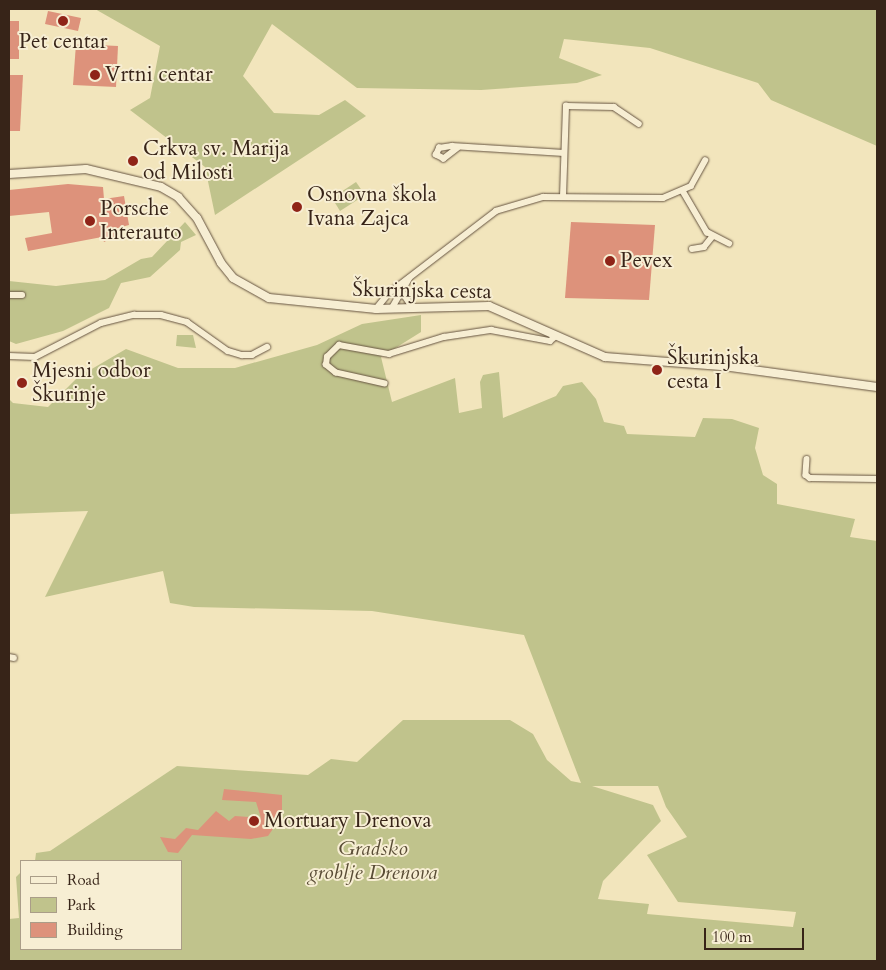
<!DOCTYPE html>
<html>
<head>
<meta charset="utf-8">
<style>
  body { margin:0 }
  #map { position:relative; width:886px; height:970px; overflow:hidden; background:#f2e5bc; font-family:Cardo,serif }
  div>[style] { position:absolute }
  .green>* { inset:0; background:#c0c38c }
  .building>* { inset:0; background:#dd927b }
  .roads { filter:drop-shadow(0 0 1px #665441) drop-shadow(0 0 1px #665441) }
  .street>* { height:5.5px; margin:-2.75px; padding:0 2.75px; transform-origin:2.75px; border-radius:2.75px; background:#f7eed3 }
  .secondary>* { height:8px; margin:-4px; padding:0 4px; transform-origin:4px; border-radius:4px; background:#f7eed3 }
  .dots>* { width:14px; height:14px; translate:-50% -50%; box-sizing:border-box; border:2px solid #f7eed3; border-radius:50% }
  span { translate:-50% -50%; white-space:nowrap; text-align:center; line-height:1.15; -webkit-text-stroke:4px #f7eed3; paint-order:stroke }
  .poi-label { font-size:21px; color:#372418 }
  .left { translate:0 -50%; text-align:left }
  .street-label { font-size:21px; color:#372418 }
  .park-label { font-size:21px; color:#594c35; font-style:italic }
  .frame { position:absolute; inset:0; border:10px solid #372418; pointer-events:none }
  .legend { position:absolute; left:20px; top:860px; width:162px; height:90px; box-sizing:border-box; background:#f7eed3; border:1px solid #aa9d88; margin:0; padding:6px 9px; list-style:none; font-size:15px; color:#372418 }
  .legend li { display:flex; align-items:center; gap:10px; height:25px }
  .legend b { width:25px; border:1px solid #aa9d88 }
  .scale { position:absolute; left:704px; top:928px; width:100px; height:22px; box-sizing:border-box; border:2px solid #372418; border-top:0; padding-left:6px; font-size:15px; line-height:18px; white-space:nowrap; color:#372418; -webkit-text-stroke:4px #f7eed3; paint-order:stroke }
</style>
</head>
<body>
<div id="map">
  <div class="green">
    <div style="clip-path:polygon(95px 9px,877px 9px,877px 146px,771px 100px,758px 83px,650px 48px,564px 39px,559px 58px,602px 75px,577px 83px,481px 90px,357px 88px,272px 24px,243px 76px,274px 113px,319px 115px,345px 100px,366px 116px,215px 215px,205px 167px,130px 110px,150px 98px,160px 46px)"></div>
    <div style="clip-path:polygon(356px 182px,365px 195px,340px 211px,332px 198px)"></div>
    <div style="clip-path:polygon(185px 222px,196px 235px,181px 242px,180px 250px,150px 277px,121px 283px,109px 308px,63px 331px,16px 344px,9px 341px,9px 281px,56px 286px,105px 280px,141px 259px,152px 257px)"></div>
    <div style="clip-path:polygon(evenodd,421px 315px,421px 332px,381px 357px,392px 402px,455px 378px,459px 413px,482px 408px,480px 382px,483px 375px,499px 372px,503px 418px,556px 396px,563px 386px,582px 382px,596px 399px,604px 422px,624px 426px,627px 434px,695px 437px,703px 418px,732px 419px,759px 428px,755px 448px,763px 475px,777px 484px,777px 504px,855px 519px,850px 537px,877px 541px,877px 961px,9px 961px,9px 919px,19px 918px,16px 877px,21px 872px,21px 949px,181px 949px,181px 861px,35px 861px,36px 853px,50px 851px,177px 766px,308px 775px,331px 759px,357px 762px,403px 720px,510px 720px,533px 734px,547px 760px,571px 781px,581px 783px,524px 635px,372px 611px,194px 607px,170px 603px,163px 571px,45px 597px,88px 511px,9px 514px,9px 399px,13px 403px,48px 407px,78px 377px,126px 349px,178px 368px,235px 368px,317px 345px,362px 324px,421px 315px,592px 786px,658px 786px,666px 807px,687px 837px,647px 855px,678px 902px,796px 912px,793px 927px,647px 914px,649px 904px,598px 899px,603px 881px,661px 821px,653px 805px,592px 786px)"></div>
    <div style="clip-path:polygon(177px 335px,193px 335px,196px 348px,176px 346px)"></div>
  </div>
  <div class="building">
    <div style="clip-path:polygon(48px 11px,81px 18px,78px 31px,45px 24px)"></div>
    <div style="clip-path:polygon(9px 21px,19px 21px,19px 59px,9px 59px)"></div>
    <div style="clip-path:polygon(76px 44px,118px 46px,116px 87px,73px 85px)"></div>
    <div style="clip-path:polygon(9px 75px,23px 75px,20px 131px,9px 131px)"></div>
    <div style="clip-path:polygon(68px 184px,103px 187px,104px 199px,124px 196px,129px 225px,114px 229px,116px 236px,104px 242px,102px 237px,28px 251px,25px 238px,52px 233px,49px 212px,9px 216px,9px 190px)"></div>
    <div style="clip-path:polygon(571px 222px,655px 225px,649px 300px,565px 298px)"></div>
    <div style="clip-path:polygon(224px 789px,282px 795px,282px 816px,268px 836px,251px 839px,192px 835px,178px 853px,168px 852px,160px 837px,175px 839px,186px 828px,198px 830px,216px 811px,229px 821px,235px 816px,261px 818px,256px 802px,222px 800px)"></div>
  </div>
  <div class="roads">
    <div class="street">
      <div style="left:458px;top:148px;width:18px;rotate:142deg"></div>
      <div style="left:444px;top:159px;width:9px;rotate:-153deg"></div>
      <div style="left:436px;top:155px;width:8px;rotate:-67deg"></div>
      <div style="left:439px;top:148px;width:13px;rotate:-9deg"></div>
      <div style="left:452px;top:146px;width:112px;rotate:3.6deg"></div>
      <div style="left:683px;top:191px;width:48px;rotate:59.7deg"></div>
      <div style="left:707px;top:232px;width:25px;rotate:27deg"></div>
      <div style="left:563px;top:197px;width:91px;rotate:-88.1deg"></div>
      <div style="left:566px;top:106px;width:48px;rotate:1.2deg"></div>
      <div style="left:614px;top:107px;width:30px;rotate:34deg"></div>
      <div style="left:692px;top:249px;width:12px;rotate:-9deg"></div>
      <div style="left:704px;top:247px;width:13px;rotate:-51deg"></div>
      <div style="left:403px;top:293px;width:18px;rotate:56deg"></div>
      <div style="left:9px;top:295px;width:13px"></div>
      <div style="left:392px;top:308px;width:34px;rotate:-60deg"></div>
      <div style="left:376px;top:309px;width:19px;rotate:-51deg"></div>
      <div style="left:388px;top:294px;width:136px;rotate:-37.5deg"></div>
      <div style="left:496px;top:211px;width:49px;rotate:-16.6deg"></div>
      <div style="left:543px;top:197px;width:120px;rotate:0.5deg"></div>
      <div style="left:663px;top:198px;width:30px;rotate:-23deg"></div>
      <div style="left:691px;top:186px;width:29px;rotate:-61deg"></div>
      <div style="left:9px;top:356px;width:26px;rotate:2deg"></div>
      <div style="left:35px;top:357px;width:74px;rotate:-27.3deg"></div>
      <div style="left:101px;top:323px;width:34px;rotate:-14deg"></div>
      <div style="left:134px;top:315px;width:27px"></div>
      <div style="left:161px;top:315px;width:27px;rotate:15deg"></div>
      <div style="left:187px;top:322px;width:50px;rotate:35.3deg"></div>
      <div style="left:228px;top:351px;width:15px;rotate:16deg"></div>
      <div style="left:242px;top:355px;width:10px"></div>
      <div style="left:252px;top:355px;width:17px;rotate:-28deg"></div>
      <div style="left:385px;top:384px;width:50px;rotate:-167.3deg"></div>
      <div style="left:336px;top:373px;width:13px;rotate:-141deg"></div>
      <div style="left:326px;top:365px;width:8px;rotate:-83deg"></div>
      <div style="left:327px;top:357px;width:17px;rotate:-45deg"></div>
      <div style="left:339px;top:345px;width:51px;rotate:10.2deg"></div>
      <div style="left:389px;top:354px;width:58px;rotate:-17.2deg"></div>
      <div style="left:444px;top:337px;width:48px;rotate:-8.5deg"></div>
      <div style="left:491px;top:330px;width:60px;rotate:10.6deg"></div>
      <div style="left:550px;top:341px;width:8px;rotate:-40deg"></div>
      <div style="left:807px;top:459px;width:16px;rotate:94deg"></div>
      <div style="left:806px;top:475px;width:5px;rotate:37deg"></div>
      <div style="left:810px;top:478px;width:67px;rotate:0.9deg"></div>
      <div style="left:9px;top:657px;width:5px;rotate:11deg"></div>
    </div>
    <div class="secondary">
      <div style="left:9px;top:174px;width:77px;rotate:-3.7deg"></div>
      <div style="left:86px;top:169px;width:77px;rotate:13.5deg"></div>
      <div style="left:161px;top:187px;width:20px;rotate:30deg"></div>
      <div style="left:178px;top:197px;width:28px;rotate:48deg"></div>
      <div style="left:197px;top:218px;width:51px;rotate:61.9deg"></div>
      <div style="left:221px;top:263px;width:19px;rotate:51deg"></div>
      <div style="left:233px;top:278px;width:41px;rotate:29.1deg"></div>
      <div style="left:269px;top:298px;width:108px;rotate:5.9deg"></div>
      <div style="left:376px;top:309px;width:113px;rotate:-1.5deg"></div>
      <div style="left:489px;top:306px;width:127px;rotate:23.7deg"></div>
      <div style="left:605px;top:357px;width:126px;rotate:4.5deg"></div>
      <div style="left:731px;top:367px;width:147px;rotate:7.8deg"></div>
    </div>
  </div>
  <div class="dots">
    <div style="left:63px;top:21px;background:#8f2418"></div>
    <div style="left:95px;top:75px;background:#8f2418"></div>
    <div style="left:133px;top:161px;background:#8f2418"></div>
    <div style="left:297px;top:207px;background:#8f2418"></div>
    <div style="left:90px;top:221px;background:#8f2418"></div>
    <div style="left:610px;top:261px;background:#8f2418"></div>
    <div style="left:657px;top:370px;background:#8f2418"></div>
    <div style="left:22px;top:383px;background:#8f2418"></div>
    <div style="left:254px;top:821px;background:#8f2418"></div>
  </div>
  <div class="poi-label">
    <span style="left:63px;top:42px">Pet centar</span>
    <span class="left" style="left:105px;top:75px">Vrtni centar</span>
    <span class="left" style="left:143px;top:161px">Crkva sv. Marija<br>od Milosti</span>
    <span class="left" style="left:307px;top:207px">Osnovna škola<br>Ivana Zajca</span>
    <span class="left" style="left:100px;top:221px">Porsche<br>Interauto</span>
    <span class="left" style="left:620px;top:261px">Pevex</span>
    <span class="left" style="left:667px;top:370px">Škurinjska<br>cesta I</span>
    <span class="left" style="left:32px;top:383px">Mjesni odbor<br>Škurinje</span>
    <span class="left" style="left:264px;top:821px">Mortuary Drenova</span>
  </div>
  <div class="street-label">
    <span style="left:422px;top:291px;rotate:1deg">Škurinjska cesta</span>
  </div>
  <div class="park-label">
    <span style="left:373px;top:861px">Gradsko<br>groblje Drenova</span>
  </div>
  <div class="frame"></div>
  <ul class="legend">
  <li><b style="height:6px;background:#f7eed3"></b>Road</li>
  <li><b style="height:14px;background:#c0c38c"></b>Park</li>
  <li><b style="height:14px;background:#dd927b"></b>Building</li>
  </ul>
  <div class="scale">100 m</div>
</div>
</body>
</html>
